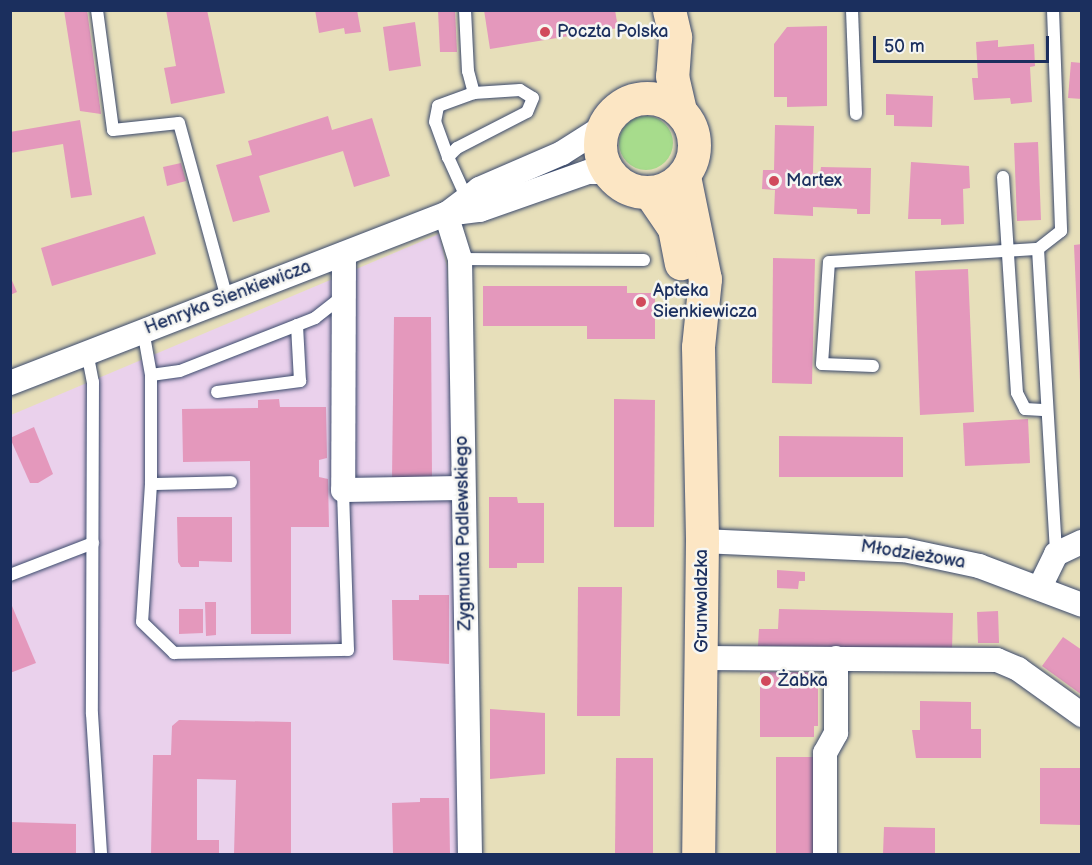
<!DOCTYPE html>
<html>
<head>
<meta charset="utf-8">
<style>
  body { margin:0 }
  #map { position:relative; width:1092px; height:865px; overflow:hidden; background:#e7dfba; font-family:"Balsamiq Sans",sans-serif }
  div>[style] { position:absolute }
  .built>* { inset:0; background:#ead1ec }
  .green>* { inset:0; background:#a7dc8c }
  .round { border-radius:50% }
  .building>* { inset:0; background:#e498bc }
  .roads { filter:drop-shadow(0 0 2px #3a496c) drop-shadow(0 0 2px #3a496c) }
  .lane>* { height:12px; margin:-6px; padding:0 6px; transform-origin:6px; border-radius:6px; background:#fff }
  .street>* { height:24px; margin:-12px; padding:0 12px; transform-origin:12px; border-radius:12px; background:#fff }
  .secondary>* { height:33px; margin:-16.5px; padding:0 16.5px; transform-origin:16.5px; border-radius:16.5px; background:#fce6c4 }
  .secondary>.ring { margin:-16.5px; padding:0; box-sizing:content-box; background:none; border:33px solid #fce6c4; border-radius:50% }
  .dots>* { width:16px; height:16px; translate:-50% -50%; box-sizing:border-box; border:3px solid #f6f6f2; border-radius:50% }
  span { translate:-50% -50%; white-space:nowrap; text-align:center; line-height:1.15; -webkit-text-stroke:5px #f6f6f2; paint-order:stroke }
  .poi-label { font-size:18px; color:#1b2f5e }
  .left { translate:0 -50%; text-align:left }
  .street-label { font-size:18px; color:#1b2f5e }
  .frame { position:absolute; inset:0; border:12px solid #1b2f5e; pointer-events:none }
  .scale { position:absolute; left:873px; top:36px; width:176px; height:27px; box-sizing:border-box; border:3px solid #1b2f5e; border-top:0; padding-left:8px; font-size:18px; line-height:21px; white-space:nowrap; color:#1b2f5e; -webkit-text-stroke:4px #f6f6f2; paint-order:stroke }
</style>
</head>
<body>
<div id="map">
  <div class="built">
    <div style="clip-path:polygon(439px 234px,447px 268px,462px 854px,11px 854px,11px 415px)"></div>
  </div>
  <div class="green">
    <div class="round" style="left:619px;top:116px;width:54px;height:54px"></div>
  </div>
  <div class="building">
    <div style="clip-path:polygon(64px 10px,87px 10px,101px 114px,80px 111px)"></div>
    <div style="clip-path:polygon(166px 10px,207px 10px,225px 93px,171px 104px,164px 68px,176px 66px)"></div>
    <div style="clip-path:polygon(315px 10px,357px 10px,361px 32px,345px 34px,344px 28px,319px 33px)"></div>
    <div style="clip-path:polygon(438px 10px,455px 10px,457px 52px,440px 52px)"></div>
    <div style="clip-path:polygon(484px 10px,615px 10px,618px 28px,490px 49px)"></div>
    <div style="clip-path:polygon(415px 22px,421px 66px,389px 71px,383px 27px)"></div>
    <div style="clip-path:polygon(827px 26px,827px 106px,787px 107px,787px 97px,774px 97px,774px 44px,787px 27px)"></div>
    <div style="clip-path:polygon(998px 40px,998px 47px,1034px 44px,1035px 66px,1030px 67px,1032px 102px,1011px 104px,1010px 98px,974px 100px,972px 78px,978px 78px,976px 42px)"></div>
    <div style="clip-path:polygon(1071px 62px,1082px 63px,1082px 99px,1068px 98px)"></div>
    <div style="clip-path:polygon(886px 94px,933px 96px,932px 127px,894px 126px,894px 115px,886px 115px)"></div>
    <div style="clip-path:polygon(328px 116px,332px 130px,372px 118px,390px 176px,354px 187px,343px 151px,259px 176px,270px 212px,233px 222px,216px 165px,252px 155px,248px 141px)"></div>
    <div style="clip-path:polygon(80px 120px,92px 195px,71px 198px,63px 144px,10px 153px,10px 132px)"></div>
    <div style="clip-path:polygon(775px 125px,814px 126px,813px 173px,820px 174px,821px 167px,871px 168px,870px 214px,857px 214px,857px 209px,813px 207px,813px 216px,774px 214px,775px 190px,762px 189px,763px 170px,774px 170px)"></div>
    <div style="clip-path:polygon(1038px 142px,1041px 220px,1017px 221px,1014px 143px)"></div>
    <div style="clip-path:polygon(911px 162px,969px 166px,970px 188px,963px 189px,964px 224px,941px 225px,941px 219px,908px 219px)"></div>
    <div style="clip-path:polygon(181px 163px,186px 181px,167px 186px,163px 167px)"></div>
    <div style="clip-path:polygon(144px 216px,156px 254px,52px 286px,41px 248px)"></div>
    <div style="clip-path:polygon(1082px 244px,1082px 382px,1080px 382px,1074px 245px)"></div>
    <div style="clip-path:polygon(773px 258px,815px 259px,812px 384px,772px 383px)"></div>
    <div style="clip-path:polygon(968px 269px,974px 412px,920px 415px,915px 271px)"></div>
    <div style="clip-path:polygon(10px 276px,17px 292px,10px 295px)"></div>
    <div style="clip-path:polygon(483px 286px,627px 286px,627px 293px,655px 293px,655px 339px,587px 339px,587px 326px,483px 326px)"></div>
    <div style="clip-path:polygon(394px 317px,431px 317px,432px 477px,392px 478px)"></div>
    <div style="clip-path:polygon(279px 399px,280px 407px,326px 407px,327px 458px,319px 460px,319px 477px,328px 479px,329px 527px,291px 527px,291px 634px,251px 634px,250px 461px,183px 462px,182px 409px,258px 408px,258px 400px)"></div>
    <div style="clip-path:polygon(614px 399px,655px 400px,654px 527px,614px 527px)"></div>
    <div style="clip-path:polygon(1028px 419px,1030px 463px,965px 466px,963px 423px)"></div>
    <div style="clip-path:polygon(34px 427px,53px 474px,38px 483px,30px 483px,10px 438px)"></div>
    <div style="clip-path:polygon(779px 436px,903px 437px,903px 477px,779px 477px)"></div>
    <div style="clip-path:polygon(489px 497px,517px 497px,518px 503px,544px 503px,544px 563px,517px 563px,517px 568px,489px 568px)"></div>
    <div style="clip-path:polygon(177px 517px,232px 517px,232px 562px,199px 561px,199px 567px,181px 567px,178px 562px)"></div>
    <div style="clip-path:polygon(777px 570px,805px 572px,805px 581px,799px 581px,798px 589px,777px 588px)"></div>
    <div style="clip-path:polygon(578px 587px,622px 587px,620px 716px,577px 716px)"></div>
    <div style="clip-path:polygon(419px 595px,449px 595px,449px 664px,393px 660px,392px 600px,419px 600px)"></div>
    <div style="clip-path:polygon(205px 602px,216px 602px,216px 635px,206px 636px)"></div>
    <div style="clip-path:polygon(12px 606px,36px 663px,10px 673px,10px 607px)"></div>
    <div style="clip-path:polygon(179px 609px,203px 609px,203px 633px,179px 634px)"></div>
    <div style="clip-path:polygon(779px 609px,953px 613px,952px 650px,758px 646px,759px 629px,778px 629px)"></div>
    <div style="clip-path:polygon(998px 611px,999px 643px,978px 643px,977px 612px)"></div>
    <div style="clip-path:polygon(1063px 637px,1082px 650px,1082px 695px,1042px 666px)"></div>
    <div style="clip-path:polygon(760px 672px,814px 672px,814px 683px,818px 683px,818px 726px,814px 726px,814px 737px,760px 737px)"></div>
    <div style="clip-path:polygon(920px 701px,971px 702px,971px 729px,981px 729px,981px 758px,916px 758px,912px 730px,920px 730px)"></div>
    <div style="clip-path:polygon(490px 709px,545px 713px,545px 774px,490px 779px)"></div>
    <div style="clip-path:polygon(179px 720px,291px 722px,291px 854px,234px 854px,236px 780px,197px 779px,197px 840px,219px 840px,219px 854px,151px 854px,153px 755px,171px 755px,172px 726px)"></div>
    <div style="clip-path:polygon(776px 757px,814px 757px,814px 854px,776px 854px)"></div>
    <div style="clip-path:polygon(616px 758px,653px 758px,653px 854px,615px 854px)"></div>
    <div style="clip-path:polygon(1040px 768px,1082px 768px,1082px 825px,1040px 824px)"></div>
    <div style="clip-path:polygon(420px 798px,449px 798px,450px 854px,393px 854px,392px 803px,420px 802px)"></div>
    <div style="clip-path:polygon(10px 822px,76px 824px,76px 854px,10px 854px)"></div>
    <div style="clip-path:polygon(884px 827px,935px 828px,935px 854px,883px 854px)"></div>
  </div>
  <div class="roads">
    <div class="lane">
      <div style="left:97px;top:10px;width:121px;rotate:82.4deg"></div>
      <div style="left:113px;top:130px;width:66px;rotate:-6.1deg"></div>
      <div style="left:179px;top:123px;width:182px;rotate:74.7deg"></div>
      <div style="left:465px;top:10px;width:61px;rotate:87.2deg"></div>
      <div style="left:468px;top:71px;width:23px;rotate:75deg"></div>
      <div style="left:852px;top:10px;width:104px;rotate:87.8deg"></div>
      <div style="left:1053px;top:10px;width:221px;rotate:87.9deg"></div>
      <div style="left:1061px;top:231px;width:29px;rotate:142deg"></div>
      <div style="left:1038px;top:249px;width:306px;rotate:86.6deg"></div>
      <div style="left:448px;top:157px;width:37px;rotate:-110deg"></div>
      <div style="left:435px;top:122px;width:16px;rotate:-79deg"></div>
      <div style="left:438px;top:106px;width:38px;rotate:-20deg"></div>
      <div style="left:474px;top:93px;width:46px;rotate:-3.7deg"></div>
      <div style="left:520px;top:90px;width:15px;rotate:32deg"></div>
      <div style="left:533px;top:98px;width:15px;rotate:113deg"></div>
      <div style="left:527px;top:112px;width:79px;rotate:152.8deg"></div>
      <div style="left:457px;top:148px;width:13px;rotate:135deg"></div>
      <div style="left:448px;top:157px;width:48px;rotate:65.6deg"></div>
      <div style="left:1003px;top:177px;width:216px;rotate:86.3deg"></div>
      <div style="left:1017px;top:393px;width:18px;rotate:63deg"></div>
      <div style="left:1025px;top:409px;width:22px;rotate:3deg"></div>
      <div style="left:460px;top:259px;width:184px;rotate:0.3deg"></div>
      <div style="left:143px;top:330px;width:46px;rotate:79.9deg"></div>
      <div style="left:151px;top:375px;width:109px;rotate:90deg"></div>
      <div style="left:151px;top:484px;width:138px;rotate:93.7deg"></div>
      <div style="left:142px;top:622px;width:45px;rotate:44.1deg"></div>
      <div style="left:174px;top:653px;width:174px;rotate:-1deg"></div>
      <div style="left:348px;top:650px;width:160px;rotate:-91.8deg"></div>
      <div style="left:87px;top:352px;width:31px;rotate:79deg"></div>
      <div style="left:93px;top:382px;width:332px;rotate:90.2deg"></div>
      <div style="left:92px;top:714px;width:140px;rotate:86.3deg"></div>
      <div style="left:873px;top:366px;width:51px;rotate:-177.8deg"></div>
      <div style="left:822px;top:364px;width:102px;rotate:-86.1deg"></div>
      <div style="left:829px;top:262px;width:209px;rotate:-3.6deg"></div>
      <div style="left:151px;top:375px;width:29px;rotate:-8deg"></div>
      <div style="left:180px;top:371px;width:145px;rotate:-21.4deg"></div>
      <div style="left:315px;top:318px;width:36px;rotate:-38deg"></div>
      <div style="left:217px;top:392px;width:84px;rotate:-7.5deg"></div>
      <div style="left:300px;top:381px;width:56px;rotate:-93.1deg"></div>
      <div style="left:151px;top:484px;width:80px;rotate:-1.4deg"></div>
      <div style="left:10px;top:575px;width:89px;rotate:-21.1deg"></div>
    </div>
    <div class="street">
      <div style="left:449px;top:212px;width:38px;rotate:-37deg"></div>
      <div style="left:479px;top:189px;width:90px;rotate:-23.4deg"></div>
      <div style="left:562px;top:153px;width:49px;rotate:-32.4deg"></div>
      <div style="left:446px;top:214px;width:47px;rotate:72.7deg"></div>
      <div style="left:460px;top:259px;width:595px;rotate:89.04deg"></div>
      <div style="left:344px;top:254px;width:236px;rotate:90.2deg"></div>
      <div style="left:343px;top:490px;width:120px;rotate:-1deg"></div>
      <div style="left:10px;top:383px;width:468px;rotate:-21.2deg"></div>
      <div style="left:446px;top:214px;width:34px;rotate:-7deg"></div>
      <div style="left:480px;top:210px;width:114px;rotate:-19.4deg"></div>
      <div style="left:588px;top:172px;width:20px"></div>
      <div style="left:702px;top:541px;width:202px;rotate:2.6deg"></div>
      <div style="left:904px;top:550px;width:77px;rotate:12deg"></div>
      <div style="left:979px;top:566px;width:110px;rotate:20.7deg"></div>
      <div style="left:1040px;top:587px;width:37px;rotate:-64deg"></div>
      <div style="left:1056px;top:554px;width:29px;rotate:-25deg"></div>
      <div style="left:701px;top:658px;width:296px;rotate:0.4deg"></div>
      <div style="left:997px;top:660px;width:23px;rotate:23deg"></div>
      <div style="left:1018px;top:669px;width:79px;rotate:35.7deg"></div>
      <div style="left:825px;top:854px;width:101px;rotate:-90deg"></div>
      <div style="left:825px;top:753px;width:23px;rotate:-61deg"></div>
      <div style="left:836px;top:733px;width:75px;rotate:-90deg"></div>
    </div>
    <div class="secondary">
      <div style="left:669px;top:10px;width:28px;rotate:77deg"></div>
      <div style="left:675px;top:37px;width:39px;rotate:94deg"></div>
      <div style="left:672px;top:76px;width:36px;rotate:77deg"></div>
      <div class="ring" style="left:600px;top:98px;width:61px;height:61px"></div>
      <div style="left:684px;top:176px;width:105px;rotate:78.5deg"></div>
      <div style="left:705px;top:279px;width:68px;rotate:95.9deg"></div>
      <div style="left:698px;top:347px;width:194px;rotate:88.8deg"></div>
      <div style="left:702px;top:541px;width:313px;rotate:90.7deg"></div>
      <div style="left:650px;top:193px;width:42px;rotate:55.6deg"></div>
      <div style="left:674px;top:228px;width:36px;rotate:79deg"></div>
    </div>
  </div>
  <div class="dots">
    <div style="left:545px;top:32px;background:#d1495b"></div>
    <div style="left:774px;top:181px;background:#d1495b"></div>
    <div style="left:641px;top:302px;background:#d1495b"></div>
    <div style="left:766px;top:681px;background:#d1495b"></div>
  </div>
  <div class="poi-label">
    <span class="left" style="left:557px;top:32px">Poczta Polska</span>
    <span class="left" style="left:786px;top:181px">Martex</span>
    <span class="left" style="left:653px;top:302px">Apteka<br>Sienkiewicza</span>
    <span class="left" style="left:778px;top:681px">Żabka</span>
  </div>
  <div class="street-label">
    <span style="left:228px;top:298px;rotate:-21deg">Henryka Sienkiewicza</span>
    <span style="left:464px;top:533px;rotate:-91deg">Zygmunta Padlewskiego</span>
    <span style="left:913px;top:555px;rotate:9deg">Młodzieżowa</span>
    <span style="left:702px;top:601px;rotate:-90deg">Grunwaldzka</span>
  </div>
  <div class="frame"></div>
  <div class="scale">50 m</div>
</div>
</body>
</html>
